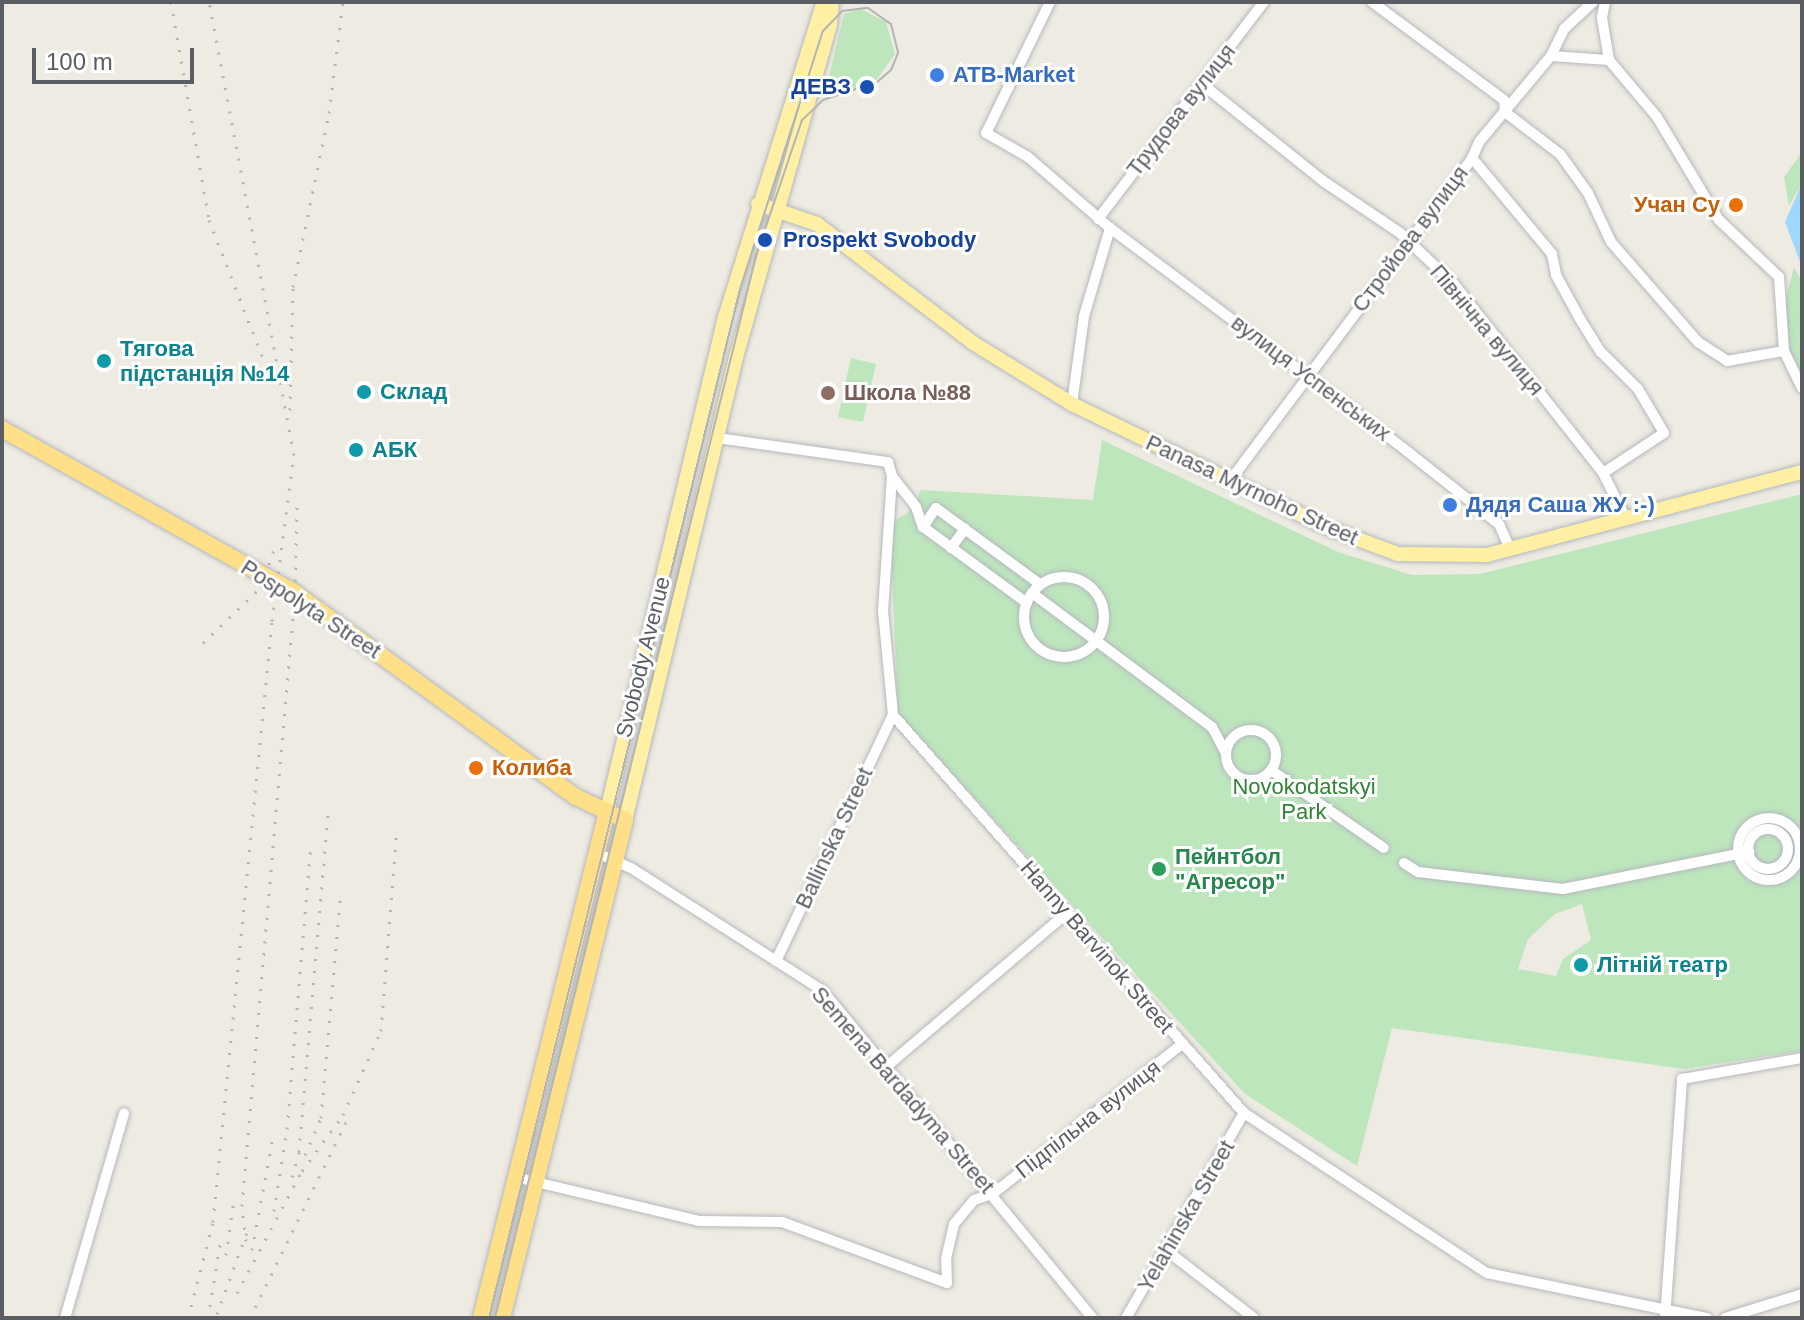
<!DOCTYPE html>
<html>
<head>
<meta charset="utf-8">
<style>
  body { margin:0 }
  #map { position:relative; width:1804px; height:1320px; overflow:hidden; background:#eeebe2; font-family:Arial,sans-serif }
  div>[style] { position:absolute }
  .green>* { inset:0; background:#bde6bd }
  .water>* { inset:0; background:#a0d7ff }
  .roads { filter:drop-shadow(0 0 2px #b5b8bd) drop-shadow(0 0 2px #b5b8bd) }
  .minor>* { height:10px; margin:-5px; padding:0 5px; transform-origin:5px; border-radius:5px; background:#fff }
  .minor>.ring { margin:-5px; padding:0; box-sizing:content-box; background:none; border:10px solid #fff; border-radius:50% }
  .major>* { height:14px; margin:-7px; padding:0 7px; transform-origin:7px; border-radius:7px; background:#fff0a5 }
  .highway>* { height:16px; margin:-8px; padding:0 8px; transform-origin:8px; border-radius:8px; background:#ffdf87 }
  .tram>* { height:2px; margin:-1px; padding:0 1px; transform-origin:1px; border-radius:1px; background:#b3b4b4 }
  .rail>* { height:3px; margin-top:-1.5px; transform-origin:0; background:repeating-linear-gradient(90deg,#b3b4b4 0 2px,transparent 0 12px) }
  .dots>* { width:22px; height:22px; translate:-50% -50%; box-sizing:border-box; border:4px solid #fff; border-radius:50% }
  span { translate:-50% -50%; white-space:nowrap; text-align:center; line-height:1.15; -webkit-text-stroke:6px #fff; paint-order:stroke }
  .shop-label { font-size:22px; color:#366cbe; font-weight:700 }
  .left { translate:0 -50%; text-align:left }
  .transit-label { font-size:22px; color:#164399; font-weight:700 }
  .right { translate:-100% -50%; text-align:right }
  .street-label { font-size:22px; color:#5a5e63 }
  .food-label { font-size:22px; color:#c56008; font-weight:700 }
  .culture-label { font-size:22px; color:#0d838f; font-weight:700 }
  .education-label { font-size:22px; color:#785e54; font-weight:700 }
  .park-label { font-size:22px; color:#318334 }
  .leisure-label { font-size:22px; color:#27864d; font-weight:700 }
  .frame { position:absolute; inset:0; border:4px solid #5a5e63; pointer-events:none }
  .scale { position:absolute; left:32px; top:48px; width:162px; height:36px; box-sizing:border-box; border:4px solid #5a5e63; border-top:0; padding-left:10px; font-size:24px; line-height:28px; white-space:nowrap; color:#5a5e63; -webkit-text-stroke:6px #fff; paint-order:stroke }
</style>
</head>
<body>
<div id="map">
  <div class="green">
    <div style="clip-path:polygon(861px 9px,886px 22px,895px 54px,875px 82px,841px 92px,831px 90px,827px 85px,844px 14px)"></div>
    <div style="clip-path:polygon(1802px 152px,1802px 183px,1789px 206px,1784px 177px)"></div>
    <div style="clip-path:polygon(1794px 267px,1802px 282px,1802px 375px,1788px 356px,1782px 312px)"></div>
    <div style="clip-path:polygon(851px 358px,876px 364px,863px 422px,838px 417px)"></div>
    <div style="clip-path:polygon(evenodd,1102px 440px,1338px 552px,1412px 575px,1480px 574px,1802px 494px,1802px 1051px,1684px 1069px,1392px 1028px,1357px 1166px,1245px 1094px,898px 714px,890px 524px,916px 507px,920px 490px,1093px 500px,1102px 440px,1582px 904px,1591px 940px,1563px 959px,1556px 976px,1518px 969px,1528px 939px,1555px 914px,1582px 904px)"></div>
  </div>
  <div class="water">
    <div style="clip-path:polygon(1802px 183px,1802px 267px,1785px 222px)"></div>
  </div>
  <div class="roads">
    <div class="minor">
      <div style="left:1050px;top:2px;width:146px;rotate:116deg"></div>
      <div style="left:986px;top:133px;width:48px;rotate:29.7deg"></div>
      <div style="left:1028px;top:157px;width:108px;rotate:40.9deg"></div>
      <div style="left:1110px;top:228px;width:366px;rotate:36.9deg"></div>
      <div style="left:1403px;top:448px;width:122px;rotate:38.4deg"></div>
      <div style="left:1499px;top:524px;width:27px;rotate:66deg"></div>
      <div style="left:1372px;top:2px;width:164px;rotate:36.6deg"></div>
      <div style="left:1504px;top:100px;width:12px;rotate:85deg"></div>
      <div style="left:1505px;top:112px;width:69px;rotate:37.4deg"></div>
      <div style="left:1560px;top:154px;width:48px;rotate:54.3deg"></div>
      <div style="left:1588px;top:193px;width:54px;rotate:64.9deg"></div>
      <div style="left:1611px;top:242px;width:133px;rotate:49deg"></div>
      <div style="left:1698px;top:342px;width:35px;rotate:33deg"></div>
      <div style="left:1727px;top:361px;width:58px;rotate:-10deg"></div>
      <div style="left:1605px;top:2px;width:16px;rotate:101deg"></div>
      <div style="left:1602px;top:18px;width:43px;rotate:80.5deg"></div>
      <div style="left:1551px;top:56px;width:58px;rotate:3.9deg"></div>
      <div style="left:1609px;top:60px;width:75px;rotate:49.9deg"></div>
      <div style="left:1657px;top:117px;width:120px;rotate:59deg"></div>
      <div style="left:1719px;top:220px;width:83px;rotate:43.5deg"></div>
      <div style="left:1779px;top:277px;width:74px;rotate:86.1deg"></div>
      <div style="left:1784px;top:351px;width:41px;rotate:64.1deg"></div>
      <div style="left:1202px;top:84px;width:155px;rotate:38.7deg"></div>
      <div style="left:1323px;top:181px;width:93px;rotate:34deg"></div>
      <div style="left:1400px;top:233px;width:74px;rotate:43.4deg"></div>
      <div style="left:1454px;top:284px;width:241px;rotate:51.7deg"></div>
      <div style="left:1603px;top:473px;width:51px;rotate:63.4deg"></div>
      <div style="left:1472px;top:158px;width:125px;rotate:50.2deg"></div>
      <div style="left:1552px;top:254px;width:21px;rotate:79deg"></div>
      <div style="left:1556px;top:275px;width:50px;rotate:61.4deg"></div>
      <div style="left:1580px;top:319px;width:39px;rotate:58deg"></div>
      <div style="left:1601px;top:352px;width:52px;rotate:45deg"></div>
      <div style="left:1638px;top:389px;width:51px;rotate:59.4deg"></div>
      <div style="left:1664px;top:433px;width:73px;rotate:146.7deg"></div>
      <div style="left:1098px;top:219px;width:273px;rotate:-52.6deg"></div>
      <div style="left:1072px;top:404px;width:89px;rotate:-82.2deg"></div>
      <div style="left:1084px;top:316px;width:92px;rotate:-73.5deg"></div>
      <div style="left:717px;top:438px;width:173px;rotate:8deg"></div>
      <div style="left:888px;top:462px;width:15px;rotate:74deg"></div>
      <div style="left:892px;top:476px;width:135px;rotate:93.8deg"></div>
      <div style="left:883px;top:611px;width:104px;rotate:84.5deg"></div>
      <div style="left:893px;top:715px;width:531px;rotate:48.59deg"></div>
      <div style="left:1244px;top:1113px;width:291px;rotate:33.4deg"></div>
      <div style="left:1487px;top:1273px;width:225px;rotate:11.6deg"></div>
      <div style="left:892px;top:476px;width:39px;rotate:52deg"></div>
      <div style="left:916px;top:507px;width:21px;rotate:71deg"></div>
      <div style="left:1229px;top:482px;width:405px;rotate:-53.1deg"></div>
      <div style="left:1472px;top:158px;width:17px;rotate:-66deg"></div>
      <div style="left:1479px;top:142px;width:112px;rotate:-50.1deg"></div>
      <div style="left:1551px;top:56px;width:30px;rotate:-64deg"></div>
      <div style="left:1564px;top:29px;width:40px;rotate:-43deg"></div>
      <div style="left:951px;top:548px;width:24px;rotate:-54deg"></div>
      <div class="ring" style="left:1024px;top:577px;width:70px;height:70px"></div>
      <div style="left:1032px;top:593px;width:224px;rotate:36.7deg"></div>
      <div style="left:1212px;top:727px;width:30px;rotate:62deg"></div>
      <div style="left:1027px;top:603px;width:129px;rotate:-143.8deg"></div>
      <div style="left:923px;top:527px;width:23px;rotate:-56deg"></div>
      <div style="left:936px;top:508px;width:129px;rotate:36.2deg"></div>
      <div class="ring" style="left:1226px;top:730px;width:40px;height:40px"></div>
      <div style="left:1271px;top:770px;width:137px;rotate:34.6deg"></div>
      <div class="ring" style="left:1738px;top:818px;width:52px;height:52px"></div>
      <div class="ring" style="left:1748px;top:829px;width:30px;height:30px"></div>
      <div style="left:597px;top:853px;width:37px;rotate:24deg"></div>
      <div style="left:631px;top:868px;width:228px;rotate:32.6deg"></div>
      <div style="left:823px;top:991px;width:424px;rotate:50.5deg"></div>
      <div style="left:1404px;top:863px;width:17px;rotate:33deg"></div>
      <div style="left:1418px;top:872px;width:146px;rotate:6.7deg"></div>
      <div style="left:1563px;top:889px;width:190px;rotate:-11.3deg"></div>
      <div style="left:776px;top:961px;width:272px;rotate:-64.6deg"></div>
      <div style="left:886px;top:1067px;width:239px;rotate:-40.4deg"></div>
      <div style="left:519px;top:1178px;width:186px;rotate:13.4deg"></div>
      <div style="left:700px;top:1221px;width:82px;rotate:0.7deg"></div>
      <div style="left:782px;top:1222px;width:176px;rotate:20.3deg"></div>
      <div style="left:947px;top:1283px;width:24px;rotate:-92deg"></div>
      <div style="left:946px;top:1259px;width:36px;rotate:-77deg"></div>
      <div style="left:954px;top:1224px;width:31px;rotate:-50deg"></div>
      <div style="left:974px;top:1200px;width:21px;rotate:-19deg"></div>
      <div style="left:994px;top:1193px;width:240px;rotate:-38.4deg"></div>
      <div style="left:1166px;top:1250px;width:111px;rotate:37.7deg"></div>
      <div style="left:65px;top:1318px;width:213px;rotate:-73.9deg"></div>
      <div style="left:1126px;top:1318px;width:237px;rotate:-60.1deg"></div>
      <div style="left:1665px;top:1318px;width:240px;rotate:-85.9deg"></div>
      <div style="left:1682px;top:1079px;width:122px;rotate:-9.9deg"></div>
      <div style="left:1725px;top:1318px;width:81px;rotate:-17.3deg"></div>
    </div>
    <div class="major">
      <div style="left:758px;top:204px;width:62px;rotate:18.7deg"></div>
      <div style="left:817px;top:224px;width:196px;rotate:37.3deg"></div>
      <div style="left:973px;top:343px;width:116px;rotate:31.6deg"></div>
      <div style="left:1072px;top:404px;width:288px;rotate:25.8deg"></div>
      <div style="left:1331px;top:529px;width:72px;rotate:20.5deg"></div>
      <div style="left:1398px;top:554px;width:89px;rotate:0.6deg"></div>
      <div style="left:1487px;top:555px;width:326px;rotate:-14.8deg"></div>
      <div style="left:607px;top:811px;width:508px;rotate:-76.57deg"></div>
      <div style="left:725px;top:317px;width:330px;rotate:-72.6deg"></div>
      <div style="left:625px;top:820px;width:476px;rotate:-76.5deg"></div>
      <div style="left:736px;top:357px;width:345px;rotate:-74.2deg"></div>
      <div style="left:830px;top:25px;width:23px;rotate:-85deg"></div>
    </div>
    <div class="highway">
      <div style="left:2px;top:429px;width:336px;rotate:29.2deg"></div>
      <div style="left:295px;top:593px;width:347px;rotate:36deg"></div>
      <div style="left:576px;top:797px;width:54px;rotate:25.1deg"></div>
      <div style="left:625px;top:820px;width:513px;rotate:103.87deg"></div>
      <div style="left:481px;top:1318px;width:522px;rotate:-76.04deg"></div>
    </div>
  </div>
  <div class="tram">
    <div style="left:489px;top:1318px;width:1059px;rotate:-76.29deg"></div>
    <div style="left:740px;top:289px;width:271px;rotate:-72.2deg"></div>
    <div style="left:823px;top:31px;width:28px;rotate:-46deg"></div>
    <div style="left:842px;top:11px;width:26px;rotate:-7deg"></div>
    <div style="left:868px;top:8px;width:28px;rotate:35deg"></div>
    <div style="left:891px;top:24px;width:30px;rotate:76deg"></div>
    <div style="left:898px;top:53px;width:18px;rotate:112deg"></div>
    <div style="left:891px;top:70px;width:18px;rotate:139deg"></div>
    <div style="left:877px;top:82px;width:57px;rotate:161.6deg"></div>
    <div style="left:823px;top:100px;width:29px;rotate:136deg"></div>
    <div style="left:802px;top:120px;width:144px;rotate:108.7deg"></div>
    <div style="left:756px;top:256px;width:1094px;rotate:103.81deg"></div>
  </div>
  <div class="rail">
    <div style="left:171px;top:2px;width:221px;rotate:80.1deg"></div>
    <div style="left:209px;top:220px;width:162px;rotate:68.7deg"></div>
    <div style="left:290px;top:410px;width:123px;rotate:-88.6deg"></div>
    <div style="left:293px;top:287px;width:178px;rotate:-78.3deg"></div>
    <div style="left:329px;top:113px;width:112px;rotate:-82.8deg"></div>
    <div style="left:203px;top:643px;width:81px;rotate:-44deg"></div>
    <div style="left:261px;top:587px;width:39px;rotate:-71deg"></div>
    <div style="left:305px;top:1155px;width:40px;rotate:-66.6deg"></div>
    <div style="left:321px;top:1118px;width:219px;rotate:-85deg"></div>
    <div style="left:292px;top:1177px;width:26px;rotate:-74deg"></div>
    <div style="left:299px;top:1152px;width:339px;rotate:-85.1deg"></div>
    <div style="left:274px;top:1211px;width:83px;rotate:-81deg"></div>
    <div style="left:287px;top:1129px;width:286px;rotate:-85.2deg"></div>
    <div style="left:246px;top:1241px;width:35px;rotate:-97deg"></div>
    <div style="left:242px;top:1206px;width:615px;rotate:-85.06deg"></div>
    <div style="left:295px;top:593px;width:90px;rotate:-88.7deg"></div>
    <div style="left:252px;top:1250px;width:115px;rotate:-79.5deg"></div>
    <div style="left:226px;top:1255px;width:56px;rotate:-81.7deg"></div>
    <div style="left:237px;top:1293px;width:138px;rotate:-62deg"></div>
    <div style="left:302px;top:1171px;width:69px;rotate:-53.8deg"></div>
    <div style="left:343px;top:1115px;width:92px;rotate:-65.7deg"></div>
    <div style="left:381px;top:1031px;width:203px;rotate:-85.5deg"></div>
    <div style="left:217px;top:1314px;width:87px;rotate:-69.9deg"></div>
    <div style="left:188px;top:1318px;width:99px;rotate:-75.4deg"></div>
    <div style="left:213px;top:1222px;width:604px;rotate:-84.39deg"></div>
    <div style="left:272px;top:621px;width:167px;rotate:-82.5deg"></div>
    <div style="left:294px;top:455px;width:461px;rotate:-100.6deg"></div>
    <div style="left:208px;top:1318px;width:80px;rotate:-80.7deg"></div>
    <div style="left:250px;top:1318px;width:218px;rotate:-63.9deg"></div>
  </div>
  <div class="dots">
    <div style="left:937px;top:75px;background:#3f7fe0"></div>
    <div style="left:867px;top:87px;background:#1a4fb4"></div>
    <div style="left:1736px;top:205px;background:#e8710a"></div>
    <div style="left:765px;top:240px;background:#1a4fb4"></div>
    <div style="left:104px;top:361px;background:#0f9aa8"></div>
    <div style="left:364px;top:392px;background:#0f9aa8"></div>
    <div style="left:828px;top:393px;background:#8d6e63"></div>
    <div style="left:356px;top:450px;background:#0f9aa8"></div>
    <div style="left:1450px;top:505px;background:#3f7fe0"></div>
    <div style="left:476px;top:768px;background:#e8710a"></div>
    <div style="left:1159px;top:869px;background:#2e9e5b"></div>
    <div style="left:1581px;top:965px;background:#0f9aa8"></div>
  </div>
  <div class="shop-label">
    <span class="left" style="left:953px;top:75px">ATB-Market</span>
    <span class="left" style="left:1466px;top:505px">Дядя Саша ЖУ :-)</span>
  </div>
  <div class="transit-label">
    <span class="right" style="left:851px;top:87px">ДЕВЗ</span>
    <span class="left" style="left:783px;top:240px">Prospekt Svobody</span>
  </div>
  <div class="street-label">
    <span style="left:1181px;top:110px;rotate:-52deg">Трудова вулиця</span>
    <span style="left:1410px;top:239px;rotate:-53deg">Стройова вулиця</span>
    <span style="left:1487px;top:330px;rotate:50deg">Північна вулиця</span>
    <span style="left:1311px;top:378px;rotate:37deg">вулиця Успенських</span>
    <span style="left:1252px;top:490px;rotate:25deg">Panasa Myrnoho Street</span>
    <span style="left:311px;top:609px;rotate:33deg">Pospolyta Street</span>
    <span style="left:643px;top:657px;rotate:-76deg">Svobody Avenue</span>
    <span style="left:834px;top:838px;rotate:-65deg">Ballinska Street</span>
    <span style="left:1097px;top:947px;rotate:49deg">Hanny Barvinok Street</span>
    <span style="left:903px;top:1090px;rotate:49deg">Semena Bardadyma Street</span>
    <span style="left:1088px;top:1119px;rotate:-38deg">Підпільна вулиця</span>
    <span style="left:1186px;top:1216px;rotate:-60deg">Yelahinska Street</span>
  </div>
  <div class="food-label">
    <span class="right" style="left:1720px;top:205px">Учан Су</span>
    <span class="left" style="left:492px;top:768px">Колиба</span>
  </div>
  <div class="culture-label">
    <span class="left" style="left:120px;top:361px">Тягова<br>пiдстанцiя №14</span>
    <span class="left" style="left:380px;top:392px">Склад</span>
    <span class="left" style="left:372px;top:450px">АБК</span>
    <span class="left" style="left:1597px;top:965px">Лiтнiй театр</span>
  </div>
  <div class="education-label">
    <span class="left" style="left:844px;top:393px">Школа №88</span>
  </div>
  <div class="park-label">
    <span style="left:1304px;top:799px">Novokodatskyi<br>Park</span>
  </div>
  <div class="leisure-label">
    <span class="left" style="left:1175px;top:869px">Пейнтбол<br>"Агресор"</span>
  </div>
  <div class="frame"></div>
  <div class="scale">100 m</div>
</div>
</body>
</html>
